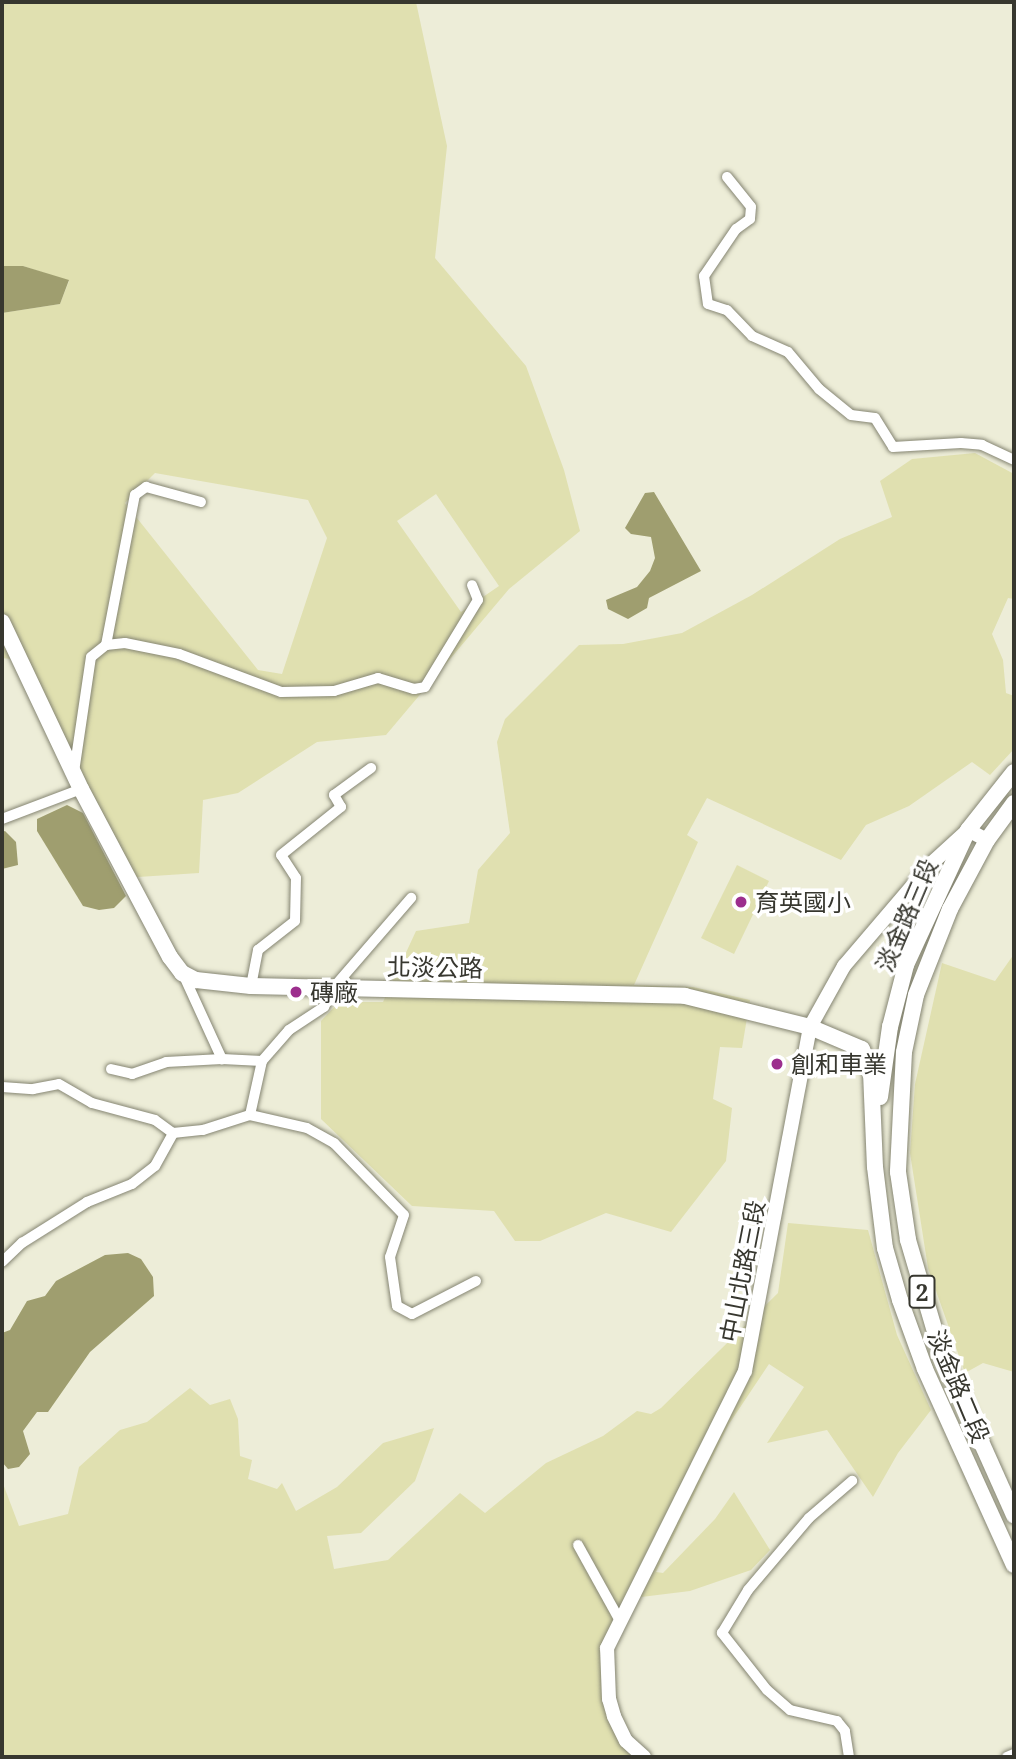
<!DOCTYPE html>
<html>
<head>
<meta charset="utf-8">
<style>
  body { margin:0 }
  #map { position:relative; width:1016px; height:1759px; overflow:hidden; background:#ededd8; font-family:"Noto Serif","Noto Sans TC",serif }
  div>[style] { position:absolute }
  .green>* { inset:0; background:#e0e0b0 }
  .water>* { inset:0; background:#9f9e6f }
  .roads { filter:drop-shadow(0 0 2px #858572) drop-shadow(0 0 2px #858572) }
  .street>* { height:10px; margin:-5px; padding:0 5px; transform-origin:5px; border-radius:5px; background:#fff }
  .secondary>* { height:14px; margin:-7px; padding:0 7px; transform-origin:7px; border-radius:7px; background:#fff }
  .primary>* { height:16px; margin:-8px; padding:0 8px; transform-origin:8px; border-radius:8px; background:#fff }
  .dots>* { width:19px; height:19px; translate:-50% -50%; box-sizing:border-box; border:4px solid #fff; border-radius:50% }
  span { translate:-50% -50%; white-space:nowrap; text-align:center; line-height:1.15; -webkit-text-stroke:7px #fff; paint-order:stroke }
  .shield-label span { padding:2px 5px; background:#fff; border:2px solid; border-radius:5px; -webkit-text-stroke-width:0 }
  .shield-label { font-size:23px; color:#37372f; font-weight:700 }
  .poi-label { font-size:24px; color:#37372f }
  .left { translate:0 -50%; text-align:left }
  .street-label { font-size:24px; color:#37372f }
  .frame { position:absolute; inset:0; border:4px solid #37372f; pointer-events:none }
</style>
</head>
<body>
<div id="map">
  <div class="green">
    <div style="clip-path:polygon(evenodd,2px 2px,416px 2px,447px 146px,435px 258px,526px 366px,564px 470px,580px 531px,509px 589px,386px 735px,317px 742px,238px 793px,203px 800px,199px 873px,123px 878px,19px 660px,2px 658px,2px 313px,60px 304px,69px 281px,23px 266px,2px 266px,2px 2px,155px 473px,308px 500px,327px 538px,282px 674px,258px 670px,125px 503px,155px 473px,2px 2px,436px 494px,499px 586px,461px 612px,397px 521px,436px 494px)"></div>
    <div style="clip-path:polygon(975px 453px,1014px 474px,1014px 599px,1008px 598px,992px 634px,1003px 660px,1006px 693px,1014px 696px,1014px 749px,990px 775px,972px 762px,909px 806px,866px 825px,841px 860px,707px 798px,687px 835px,698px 842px,634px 985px,693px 987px,750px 1000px,742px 1048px,720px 1047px,713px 1099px,732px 1108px,726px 1161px,671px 1232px,606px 1213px,540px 1241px,515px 1241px,494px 1211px,412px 1206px,321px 1119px,321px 1021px,339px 1002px,383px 1002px,416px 931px,469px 923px,478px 870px,510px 833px,497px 742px,505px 719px,579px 645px,623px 644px,682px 633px,752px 595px,840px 539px,892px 517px,880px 481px,912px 459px)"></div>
    <div style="clip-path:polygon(737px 865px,769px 881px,734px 954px,701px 938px)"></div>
    <div style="clip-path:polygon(1014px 954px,1014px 1372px,983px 1363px,965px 1373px,928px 1268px,910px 1153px,915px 1084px,942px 963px,995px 981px)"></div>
    <div style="clip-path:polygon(788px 1223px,868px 1230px,897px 1335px,931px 1410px,898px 1453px,873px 1497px,827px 1430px,767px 1443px,804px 1387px,769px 1364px,729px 1424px,656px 1572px,663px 1573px,715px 1519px,734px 1492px,770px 1550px,751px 1570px,690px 1591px,633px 1598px,610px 1658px,612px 1707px,644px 1757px,2px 1757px,2px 1481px,19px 1526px,68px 1514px,79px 1467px,120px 1430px,147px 1422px,190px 1388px,210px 1405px,230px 1399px,238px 1419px,240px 1456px,252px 1460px,248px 1479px,277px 1489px,282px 1483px,296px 1511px,337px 1487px,383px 1443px,434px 1428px,415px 1481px,361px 1533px,327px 1536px,334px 1569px,388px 1560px,460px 1493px,485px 1513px,546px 1463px,603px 1436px,637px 1411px,651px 1414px,661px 1408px,778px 1293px)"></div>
  </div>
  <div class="water">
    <div style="clip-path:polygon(2px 266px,23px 266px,69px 280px,60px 304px,2px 313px)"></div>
    <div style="clip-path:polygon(654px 492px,701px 571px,649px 598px,647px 608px,628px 619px,608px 609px,606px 600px,637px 587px,650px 571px,655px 558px,651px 537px,631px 534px,625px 528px,645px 493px)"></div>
    <div style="clip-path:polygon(67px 805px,83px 813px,126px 896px,114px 908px,99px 910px,83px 906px,37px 831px,37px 819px)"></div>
    <div style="clip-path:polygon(5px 831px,16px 842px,18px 865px,2px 869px,2px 832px)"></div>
    <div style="clip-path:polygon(128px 1253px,141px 1259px,153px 1277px,154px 1296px,90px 1352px,48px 1412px,37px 1412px,23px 1431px,30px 1454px,19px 1467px,8px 1469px,2px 1462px,2px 1333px,10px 1330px,27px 1301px,45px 1296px,56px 1281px,105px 1255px)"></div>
  </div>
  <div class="roads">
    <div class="street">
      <div style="left:727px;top:177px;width:38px;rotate:51deg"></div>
      <div style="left:751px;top:207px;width:12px;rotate:95deg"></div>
      <div style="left:750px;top:219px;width:17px;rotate:144deg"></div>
      <div style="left:736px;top:229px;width:57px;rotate:124.2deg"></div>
      <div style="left:704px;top:276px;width:28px;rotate:82deg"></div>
      <div style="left:708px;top:304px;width:20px;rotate:18deg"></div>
      <div style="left:727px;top:310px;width:36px;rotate:46deg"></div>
      <div style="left:752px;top:336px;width:39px;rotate:24deg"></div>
      <div style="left:788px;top:352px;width:48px;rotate:50deg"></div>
      <div style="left:819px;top:389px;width:41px;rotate:39.1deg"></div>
      <div style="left:851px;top:415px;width:24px;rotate:7deg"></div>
      <div style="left:875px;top:418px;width:34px;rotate:58deg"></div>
      <div style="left:893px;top:447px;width:68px;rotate:-3.4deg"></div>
      <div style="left:961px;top:443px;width:21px;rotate:5deg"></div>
      <div style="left:982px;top:445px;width:35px;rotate:25deg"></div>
      <div style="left:106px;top:645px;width:153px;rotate:-79.1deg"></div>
      <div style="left:135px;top:495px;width:14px;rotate:-36deg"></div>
      <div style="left:146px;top:487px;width:57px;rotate:15.3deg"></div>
      <div style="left:74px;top:772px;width:116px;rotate:-81.6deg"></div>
      <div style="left:91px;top:657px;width:19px;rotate:-39deg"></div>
      <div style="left:106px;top:645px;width:19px;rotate:-6deg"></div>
      <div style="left:125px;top:643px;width:55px;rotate:11.5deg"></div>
      <div style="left:179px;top:654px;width:109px;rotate:20.4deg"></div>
      <div style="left:281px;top:692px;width:53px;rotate:-1.1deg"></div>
      <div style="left:334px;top:691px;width:46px;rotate:-16.5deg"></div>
      <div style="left:378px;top:678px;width:38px;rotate:17deg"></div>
      <div style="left:414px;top:689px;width:11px;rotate:-10deg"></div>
      <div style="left:425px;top:687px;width:102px;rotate:-58.7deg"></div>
      <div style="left:478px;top:600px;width:16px;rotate:-112deg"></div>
      <div style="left:2px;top:819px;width:85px;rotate:-20.8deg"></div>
      <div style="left:183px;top:974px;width:94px;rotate:65.4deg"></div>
      <div style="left:222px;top:1059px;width:40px;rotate:2.9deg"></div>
      <div style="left:262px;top:1061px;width:41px;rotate:-48.9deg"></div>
      <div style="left:289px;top:1030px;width:42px;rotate:-33.3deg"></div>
      <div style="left:324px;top:1007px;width:22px;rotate:-63deg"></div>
      <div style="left:334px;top:987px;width:118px;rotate:-49.1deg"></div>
      <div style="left:251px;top:986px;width:37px;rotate:-79deg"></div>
      <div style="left:258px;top:950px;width:47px;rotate:-38.1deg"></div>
      <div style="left:295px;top:921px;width:43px;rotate:-88.7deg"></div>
      <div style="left:296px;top:878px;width:27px;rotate:-123deg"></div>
      <div style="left:281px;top:855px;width:77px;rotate:-38.7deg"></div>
      <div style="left:341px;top:807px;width:14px;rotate:-120deg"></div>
      <div style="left:334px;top:795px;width:46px;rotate:-36.1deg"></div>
      <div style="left:111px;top:1069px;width:22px;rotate:13deg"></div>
      <div style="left:132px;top:1074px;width:36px;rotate:-19deg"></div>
      <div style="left:166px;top:1062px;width:56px;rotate:-3.1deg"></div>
      <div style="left:2px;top:1087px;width:31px;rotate:4deg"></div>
      <div style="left:33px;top:1089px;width:26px;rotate:-11deg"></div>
      <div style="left:59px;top:1084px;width:38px;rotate:30deg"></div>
      <div style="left:92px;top:1103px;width:65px;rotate:15.1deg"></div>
      <div style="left:155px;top:1120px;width:22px;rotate:36deg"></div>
      <div style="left:173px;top:1133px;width:30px;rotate:-6deg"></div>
      <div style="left:203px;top:1130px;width:49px;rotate:-17.7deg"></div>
      <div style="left:250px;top:1115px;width:58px;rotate:12.8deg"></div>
      <div style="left:307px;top:1128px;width:31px;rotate:29deg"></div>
      <div style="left:334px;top:1143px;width:100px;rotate:45.8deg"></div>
      <div style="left:404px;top:1215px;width:44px;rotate:108.4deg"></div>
      <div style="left:390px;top:1257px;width:49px;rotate:81.9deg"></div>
      <div style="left:397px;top:1306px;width:17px;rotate:28deg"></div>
      <div style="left:412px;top:1314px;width:72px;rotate:-27.3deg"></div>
      <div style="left:250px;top:1115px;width:55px;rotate:-77.5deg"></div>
      <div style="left:2px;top:1262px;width:28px;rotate:-44deg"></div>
      <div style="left:22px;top:1243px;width:77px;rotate:-32.2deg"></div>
      <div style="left:87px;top:1202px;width:48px;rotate:-21.8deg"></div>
      <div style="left:132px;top:1184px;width:29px;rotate:-38deg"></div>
      <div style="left:155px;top:1166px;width:38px;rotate:-61deg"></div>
      <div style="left:578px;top:1545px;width:85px;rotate:61deg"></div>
      <div style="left:849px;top:1757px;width:26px;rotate:-99deg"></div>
      <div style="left:845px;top:1731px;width:13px;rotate:-129deg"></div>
      <div style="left:837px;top:1721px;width:48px;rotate:-166.8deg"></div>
      <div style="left:790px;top:1710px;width:30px;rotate:-139deg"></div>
      <div style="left:767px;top:1690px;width:73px;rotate:-128.3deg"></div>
      <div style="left:722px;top:1633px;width:50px;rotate:-58.8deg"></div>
      <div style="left:748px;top:1590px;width:94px;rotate:-49.7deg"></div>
      <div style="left:809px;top:1518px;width:57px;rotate:-40.7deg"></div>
      <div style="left:1007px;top:1757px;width:8px;rotate:-23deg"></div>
    </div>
    <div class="secondary">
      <div style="left:644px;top:1757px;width:24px;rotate:-138deg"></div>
      <div style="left:626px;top:1741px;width:28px;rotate:-116deg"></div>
      <div style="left:614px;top:1716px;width:18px;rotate:-106deg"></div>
      <div style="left:609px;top:1699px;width:51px;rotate:-92.2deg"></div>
      <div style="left:607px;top:1648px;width:309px;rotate:-63.5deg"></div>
      <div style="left:745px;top:1371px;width:350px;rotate:-79.3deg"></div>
      <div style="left:810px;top:1027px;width:70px;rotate:-60.9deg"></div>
      <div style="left:844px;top:966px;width:135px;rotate:-49.5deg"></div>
      <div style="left:932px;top:863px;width:49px;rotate:-42.5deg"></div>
      <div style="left:968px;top:830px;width:21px;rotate:28deg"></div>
    </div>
    <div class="primary">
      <div style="left:2px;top:622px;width:185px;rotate:64.7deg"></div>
      <div style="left:81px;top:789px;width:190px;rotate:62.1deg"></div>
      <div style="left:170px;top:957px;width:20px;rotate:53deg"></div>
      <div style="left:182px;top:973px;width:16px;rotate:27deg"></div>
      <div style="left:196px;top:980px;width:55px;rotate:6.2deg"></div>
      <div style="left:251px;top:986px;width:434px;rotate:1.3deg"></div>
      <div style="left:685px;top:996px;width:129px;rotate:13.9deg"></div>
      <div style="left:810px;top:1027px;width:56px;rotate:22.9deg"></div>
      <div style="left:862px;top:1049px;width:25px;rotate:69deg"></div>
      <div style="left:871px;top:1072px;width:95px;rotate:87.6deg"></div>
      <div style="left:875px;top:1167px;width:82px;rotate:83deg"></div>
      <div style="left:885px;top:1248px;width:54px;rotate:73.9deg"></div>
      <div style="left:900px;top:1300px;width:73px;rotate:70.1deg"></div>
      <div style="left:925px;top:1369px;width:215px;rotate:65.6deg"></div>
      <div style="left:1014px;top:803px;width:46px;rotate:126.1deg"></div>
      <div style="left:987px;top:840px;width:78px;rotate:118.2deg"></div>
      <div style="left:950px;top:909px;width:92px;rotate:111.6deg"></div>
      <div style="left:916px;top:995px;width:58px;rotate:101.9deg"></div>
      <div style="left:904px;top:1052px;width:120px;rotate:92.9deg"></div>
      <div style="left:898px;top:1172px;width:69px;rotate:81.6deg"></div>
      <div style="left:908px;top:1240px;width:117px;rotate:73.6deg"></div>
      <div style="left:941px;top:1352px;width:179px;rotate:65.9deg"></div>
      <div style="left:880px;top:1097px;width:71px;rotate:-81.9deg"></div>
      <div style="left:890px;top:1027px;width:64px;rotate:-75.5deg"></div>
      <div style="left:906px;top:965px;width:149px;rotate:-65.3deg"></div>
      <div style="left:968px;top:830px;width:74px;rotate:-51.6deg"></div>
    </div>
  </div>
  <div class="dots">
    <div style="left:741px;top:902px;background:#9c2e8d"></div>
    <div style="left:296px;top:992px;background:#9c2e8d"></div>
    <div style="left:777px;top:1064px;background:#9c2e8d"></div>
  </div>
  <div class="shield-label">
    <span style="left:922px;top:1292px">2</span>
  </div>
  <div class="poi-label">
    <span class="left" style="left:755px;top:902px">育英國小</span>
    <span class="left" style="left:310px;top:992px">磚廠</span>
    <span class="left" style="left:791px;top:1064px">創和車業</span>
  </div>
  <div class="street-label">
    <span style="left:906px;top:915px;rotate:-67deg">淡金路三段</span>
    <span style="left:435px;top:967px;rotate:1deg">北淡公路</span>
    <span style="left:742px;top:1271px;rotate:-79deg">中山北路三段</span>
    <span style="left:959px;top:1386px;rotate:67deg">淡金路二段</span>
  </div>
  <div class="frame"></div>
</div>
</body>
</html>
